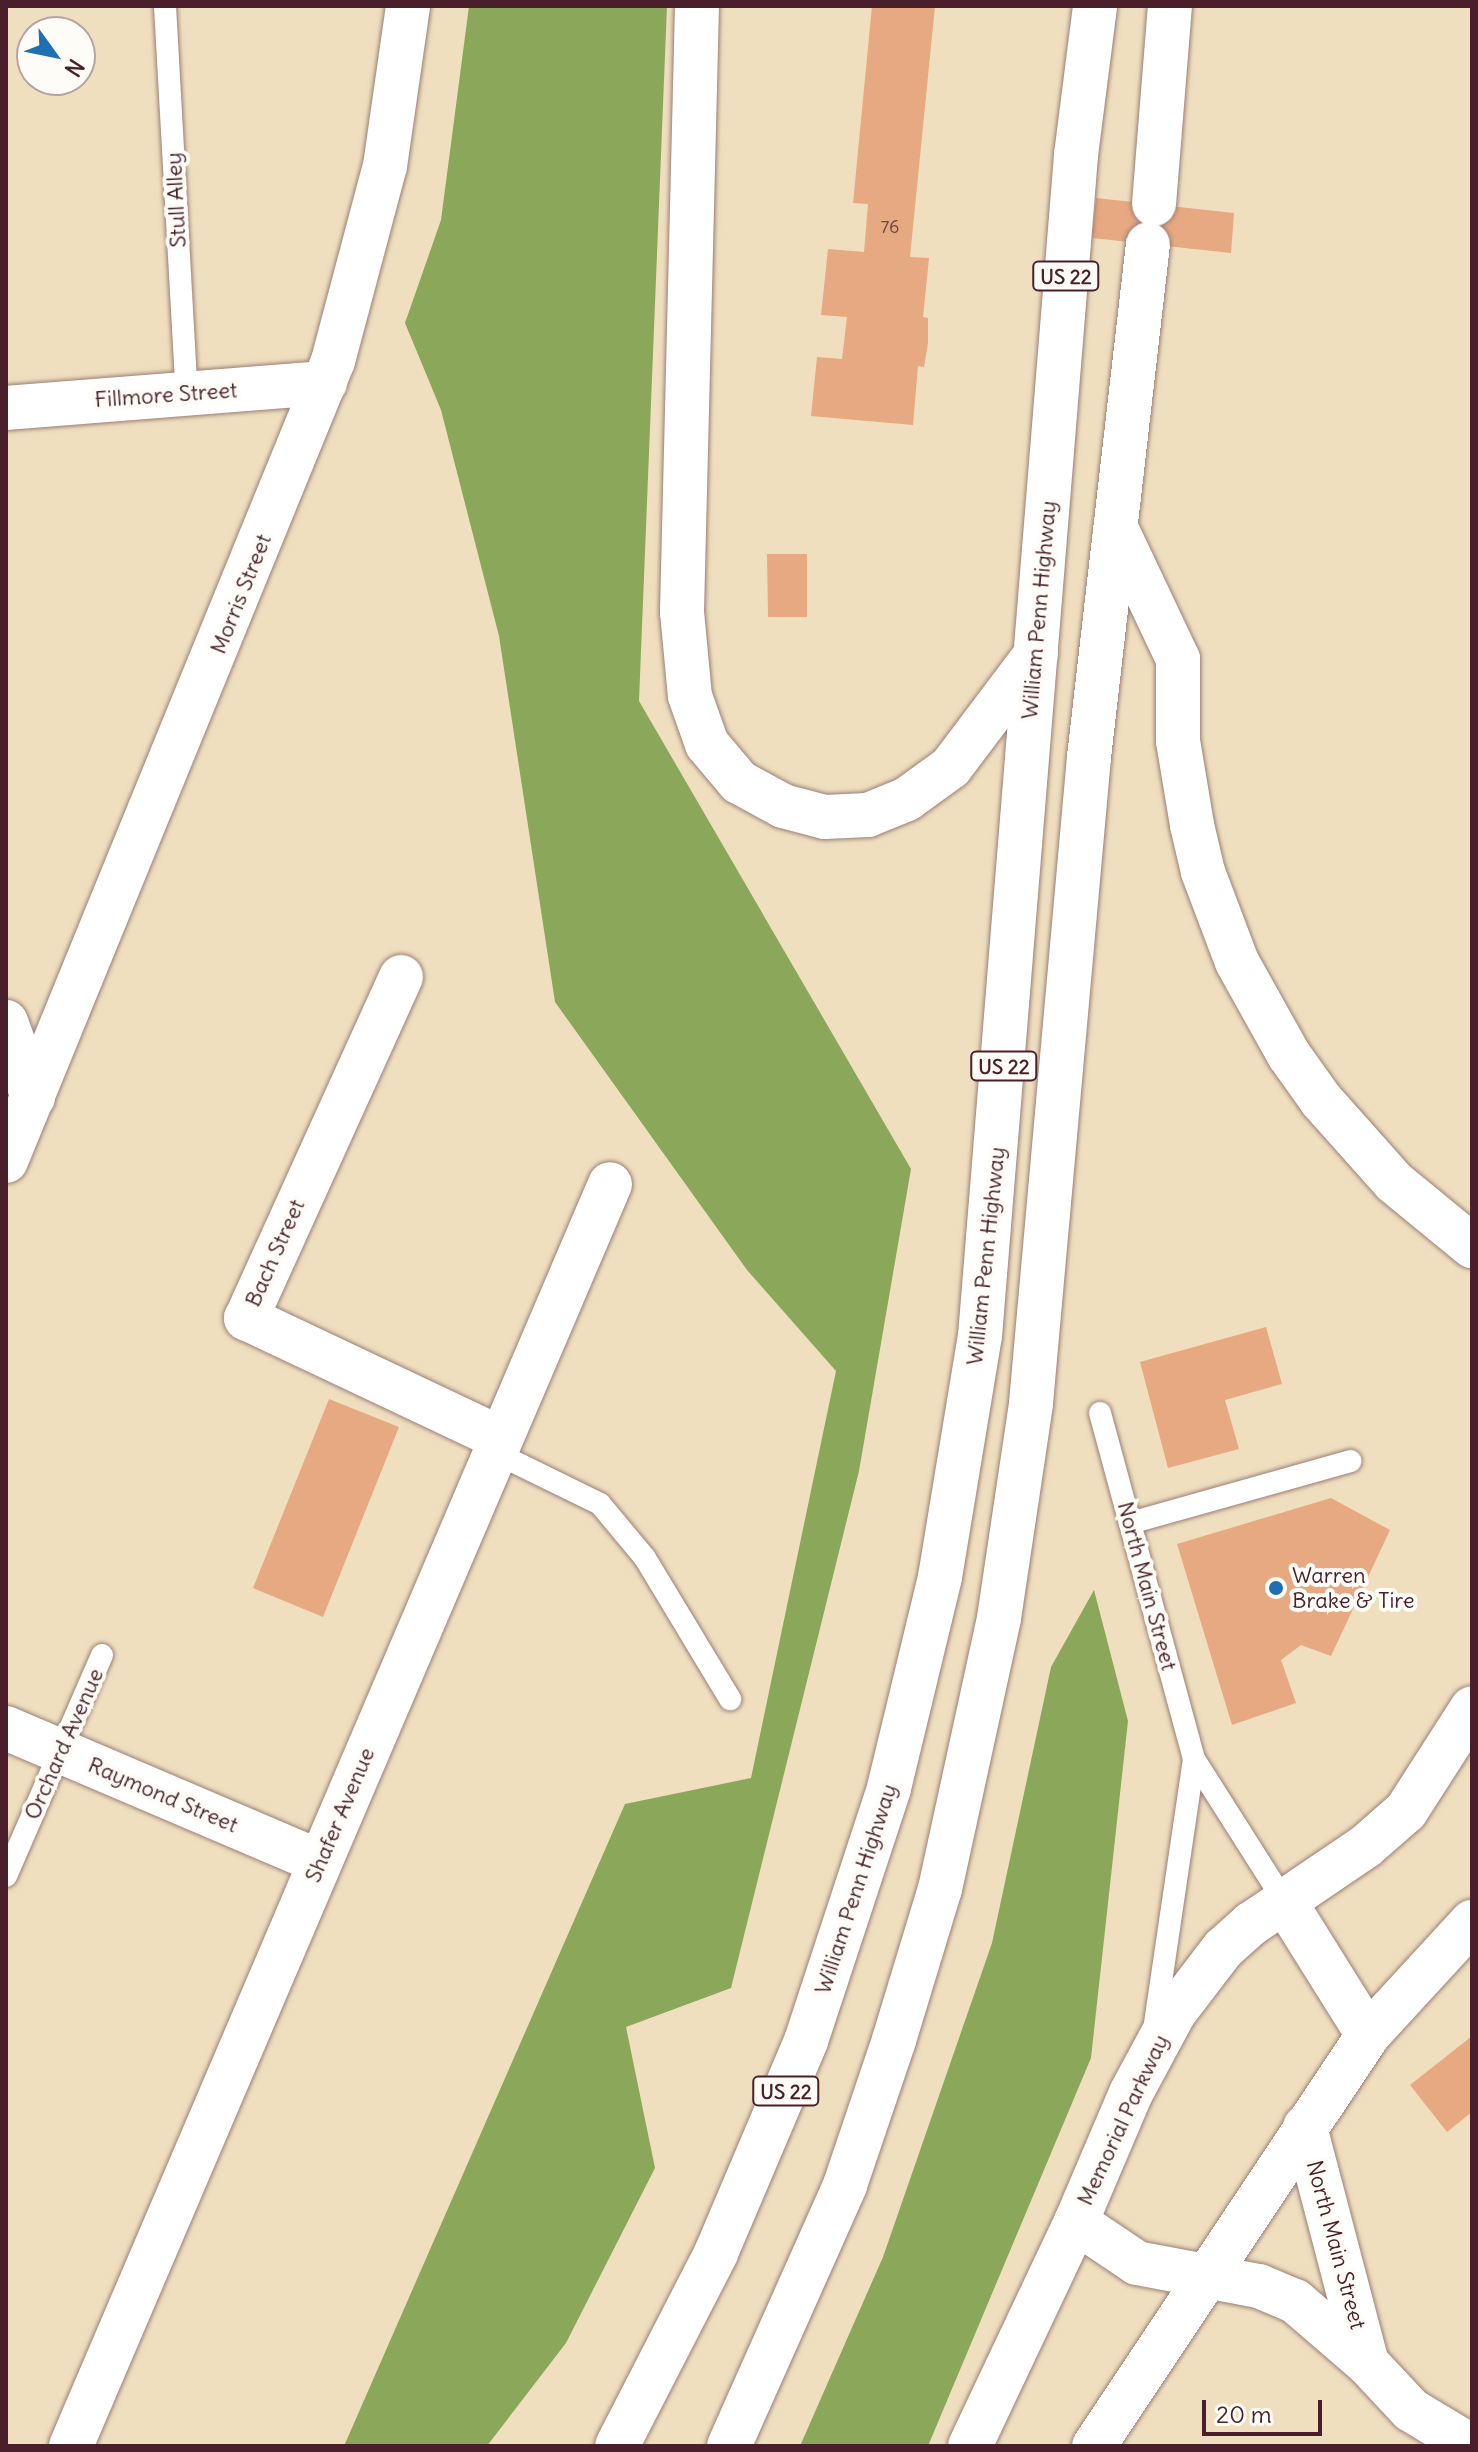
<!DOCTYPE html>
<html>
<head>
<meta charset="utf-8">
<style>
  body { margin:0 }
  #map { position:relative; width:1478px; height:2452px; overflow:hidden; background:#efdfbf; font-family:Delius,sans-serif }
  div>[style] { position:absolute }
  .forest>* { inset:0; background:#8ba75a }
  .building>* { inset:0; background:#e7a981 }
  .roads { filter:drop-shadow(0 0 2px #9c7f75) drop-shadow(0 0 2px #9c7f75) }
  .service>* { height:22px; margin:-11px; padding:0 11px; transform-origin:11px; border-radius:11px; background:#fff }
  .minor>* { height:44px; margin:-22px; padding:0 22px; transform-origin:22px; border-radius:22px; background:#fff }
  .tertiary>* { height:44px; margin:-22px; padding:0 22px; transform-origin:22px; border-radius:22px; background:#fff }
  .primary>* { height:44px; margin:-22px; padding:0 22px; transform-origin:22px; border-radius:22px; background:#fff }
  .trunk>* { height:44px; margin:-22px; padding:0 22px; transform-origin:22px; border-radius:22px; background:#fff }
  .dots>* { width:22px; height:22px; translate:-50% -50%; box-sizing:border-box; border:4px solid #fdfcf7; border-radius:50% }
  span { translate:-50% -50%; white-space:nowrap; text-align:center; line-height:1.15; -webkit-text-stroke:8px #fdfcf7; paint-order:stroke }
  .number-label { font-size:18px; color:#714240 }
  .number-label span { -webkit-text-stroke-width:0 }
  .shield-label span { padding:2px 6px; background:#fdfcf7; border:2px solid; border-radius:6px; -webkit-text-stroke-width:0 }
  .shield-label { font-size:20px; color:#4a1f2b; font-weight:700 }
  .street-label { font-size:22px; color:#4a1f2b }
  .poi-label { font-size:22px; color:#4a1f2b }
  .left { translate:0 -50%; text-align:left }
  .frame { position:absolute; inset:0; border:8px solid #4a1f2b; pointer-events:none }
  .north { position:absolute; left:16px; top:16px; width:80px; height:80px; box-sizing:border-box; background:#fdfcf7; border:2px solid #b5a4a5; border-radius:50%; rotate:123deg; font-size:22px; font-weight:700; line-height:32px; text-align:center; color:#4a1f2b }
  .north::after { content:''; display:block; margin:auto; width:28px; height:36px; background:#1f6fb2; clip-path:polygon(50% 0,100% 100%,50% 72%,0 100%) }
  .scale { position:absolute; left:1202px; top:2400px; width:120px; height:36px; box-sizing:border-box; border:4px solid #4a1f2b; border-top:0; padding-left:10px; font-size:24px; line-height:28px; white-space:nowrap; color:#4a1f2b; -webkit-text-stroke:6px #fdfcf7; paint-order:stroke }
</style>
</head>
<body>
<div id="map">
  <div class="forest">
    <div style="clip-path:polygon(469px 6px,667px 6px,639px 701px,911px 1169px,859px 1471px,731px 1988px,626px 2027px,655px 2168px,566px 2343px,487px 2446px,344px 2446px,625px 1804px,751px 1778px,836px 1371px,747px 1270px,555px 1002px,499px 636px,441px 410px,405px 323px,441px 220px)"></div>
    <div style="clip-path:polygon(1094px 1590px,1128px 1721px,1091px 2058px,928px 2446px,800px 2446px,883px 2257px,992px 1943px,1051px 1667px)"></div>
  </div>
  <div class="building">
    <div style="clip-path:polygon(872px 6px,935px 6px,910px 257px,929px 258px,923px 317px,928px 318px,928px 343px,924px 367px,918px 366px,913px 425px,811px 416px,817px 357px,842px 359px,847px 317px,821px 315px,828px 249px,864px 252px,868px 204px,853px 203px)"></div>
    <div style="clip-path:polygon(1096px 198px,1234px 213px,1231px 253px,1092px 238px)"></div>
    <div style="clip-path:polygon(767px 554px,807px 554px,807px 617px,768px 617px)"></div>
    <div style="clip-path:polygon(1266px 1327px,1282px 1384px,1225px 1400px,1239px 1449px,1168px 1468px,1140px 1362px)"></div>
    <div style="clip-path:polygon(329px 1399px,399px 1427px,323px 1617px,253px 1588px)"></div>
    <div style="clip-path:polygon(1331px 1498px,1390px 1530px,1331px 1656px,1301px 1645px,1281px 1660px,1296px 1703px,1232px 1725px,1177px 1544px)"></div>
    <div style="clip-path:polygon(1472px 2036px,1472px 2112px,1447px 2132px,1410px 2085px)"></div>
  </div>
  <div class="roads">
    <div class="service">
      <div style="left:165px;top:6px;width:389px;rotate:86.8deg"></div>
      <div style="left:1100px;top:1413px;width:359px;rotate:74.8deg"></div>
      <div style="left:1194px;top:1759px;width:166px;rotate:57.6deg"></div>
      <div style="left:494px;top:1452px;width:118px;rotate:26.1deg"></div>
      <div style="left:600px;top:1504px;width:70px;rotate:50.2deg"></div>
      <div style="left:645px;top:1558px;width:165px;rotate:58.9deg"></div>
      <div style="left:1130px;top:1523px;width:229px;rotate:-15.7deg"></div>
      <div style="left:6px;top:1876px;width:241px;rotate:-66.5deg"></div>
      <div style="left:1155px;top:2023px;width:267px;rotate:-81.6deg"></div>
    </div>
    <div class="minor">
      <div style="left:6px;top:408px;width:320px;rotate:-4.5deg"></div>
      <div style="left:401px;top:977px;width:375px;rotate:114.4deg"></div>
      <div style="left:246px;top:1318px;width:281px;rotate:25.3deg"></div>
      <div style="left:6px;top:1022px;width:80px;rotate:70.2deg"></div>
      <div style="left:6px;top:1728px;width:341px;rotate:23.1deg"></div>
      <div style="left:71px;top:2446px;width:1372px;rotate:-66.87deg"></div>
    </div>
    <div class="tertiary">
      <div style="left:6px;top:1161px;width:864px;rotate:-67.77deg"></div>
      <div style="left:333px;top:361px;width:202px;rotate:-75.1deg"></div>
      <div style="left:385px;top:166px;width:162px;rotate:-81.8deg"></div>
      <div style="left:1305px;top:2127px;width:244px;rotate:75.3deg"></div>
      <div style="left:1076px;top:2222px;width:73px;rotate:33.9deg"></div>
      <div style="left:1137px;top:2263px;width:124px;rotate:10.7deg"></div>
      <div style="left:1259px;top:2286px;width:39px;rotate:23deg"></div>
      <div style="left:1295px;top:2301px;width:95px;rotate:40.7deg"></div>
      <div style="left:1367px;top:2363px;width:64px;rotate:46.9deg"></div>
      <div style="left:1411px;top:2410px;width:70px;rotate:31deg"></div>
    </div>
    <div class="primary">
      <div style="left:1283px;top:1899px;width:160px;rotate:58deg"></div>
      <div style="left:970px;top:2446px;width:248px;rotate:-64.7deg"></div>
      <div style="left:1076px;top:2222px;width:140px;rotate:-66.9deg"></div>
      <div style="left:1131px;top:2093px;width:91px;rotate:-61.7deg"></div>
      <div style="left:1174px;top:2013px;width:81px;rotate:-52.6deg"></div>
      <div style="left:1223px;top:1949px;width:38px;rotate:-42deg"></div>
      <div style="left:1251px;top:1924px;width:139px;rotate:-34.1deg"></div>
      <div style="left:1366px;top:1846px;width:53px;rotate:-41.2deg"></div>
      <div style="left:1406px;top:1811px;width:122px;rotate:-57.3deg"></div>
      <div style="left:1094px;top:2446px;width:494px;rotate:-56.3deg"></div>
      <div style="left:1368px;top:2035px;width:154px;rotate:-47.4deg"></div>
    </div>
    <div class="trunk">
      <div style="left:697px;top:6px;width:606px;rotate:91.42deg"></div>
      <div style="left:682px;top:612px;width:84px;rotate:84.6deg"></div>
      <div style="left:690px;top:696px;width:51px;rotate:70.5deg"></div>
      <div style="left:707px;top:744px;width:50px;rotate:49.9deg"></div>
      <div style="left:739px;top:782px;width:50px;rotate:28.6deg"></div>
      <div style="left:783px;top:806px;width:43px;rotate:14.7deg"></div>
      <div style="left:825px;top:817px;width:43px;rotate:-2.7deg"></div>
      <div style="left:868px;top:815px;width:42px;rotate:-22.3deg"></div>
      <div style="left:907px;top:799px;width:54px;rotate:-36deg"></div>
      <div style="left:951px;top:767px;width:141px;rotate:-53deg"></div>
      <div style="left:1154px;top:204px;width:199px;rotate:-85.4deg"></div>
      <div style="left:1116px;top:528px;width:145px;rotate:64.7deg"></div>
      <div style="left:1178px;top:659px;width:82px;rotate:90deg"></div>
      <div style="left:1178px;top:741px;width:85px;rotate:80.5deg"></div>
      <div style="left:1192px;top:825px;width:48px;rotate:76.8deg"></div>
      <div style="left:1203px;top:872px;width:96px;rotate:69.3deg"></div>
      <div style="left:1237px;top:962px;width:107px;rotate:60.8deg"></div>
      <div style="left:1289px;top:1055px;width:55px;rotate:54.6deg"></div>
      <div style="left:1321px;top:1100px;width:110px;rotate:48.3deg"></div>
      <div style="left:1394px;top:1182px;width:101px;rotate:39.4deg"></div>
      <div style="left:617px;top:2446px;width:217px;rotate:-62.8deg"></div>
      <div style="left:716px;top:2253px;width:230px;rotate:-67deg"></div>
      <div style="left:806px;top:2041px;width:266px;rotate:-71.8deg"></div>
      <div style="left:889px;top:1788px;width:217px;rotate:-76.4deg"></div>
      <div style="left:940px;top:1577px;width:244px;rotate:-80.6deg"></div>
      <div style="left:980px;top:1336px;width:1185px;rotate:-85.35deg"></div>
      <div style="left:1076px;top:155px;width:150px;rotate:-82.7deg"></div>
      <div style="left:729px;top:2446px;width:286px;rotate:-66deg"></div>
      <div style="left:845px;top:2185px;width:153px;rotate:-71.3deg"></div>
      <div style="left:894px;top:2040px;width:158px;rotate:-73.1deg"></div>
      <div style="left:940px;top:1889px;width:277px;rotate:-77.7deg"></div>
      <div style="left:999px;top:1618px;width:217px;rotate:-81.5deg"></div>
      <div style="left:1031px;top:1403px;width:649px;rotate:-84.87deg"></div>
      <div style="left:1089px;top:757px;width:516px;rotate:-83.44deg"></div>
    </div>
  </div>
  <div class="dots">
    <div style="left:1276px;top:1588px;background:#1f6fb2"></div>
  </div>
  <div class="number-label">
    <span style="left:890px;top:227px">76</span>
  </div>
  <div class="shield-label">
    <span style="left:1066px;top:276px">US 22</span>
    <span style="left:1004px;top:1066px">US 22</span>
    <span style="left:786px;top:2091px">US 22</span>
  </div>
  <div class="street-label">
    <span style="left:176px;top:200px;rotate:-93deg">Stull Alley</span>
    <span style="left:166px;top:395px;rotate:-4deg">Fillmore Street</span>
    <span style="left:241px;top:594px;rotate:-68deg">Morris Street</span>
    <span style="left:1039px;top:610px;rotate:-85deg">William Penn Highway</span>
    <span style="left:275px;top:1253px;rotate:-66deg">Bach Street</span>
    <span style="left:986px;top:1256px;rotate:-84deg">William Penn Highway</span>
    <span style="left:1147px;top:1586px;rotate:75deg">North Main Street</span>
    <span style="left:64px;top:1744px;rotate:-66deg">Orchard Avenue</span>
    <span style="left:163px;top:1795px;rotate:23deg">Raymond Street</span>
    <span style="left:340px;top:1815px;rotate:-67deg">Shafer Avenue</span>
    <span style="left:856px;top:1889px;rotate:-72deg">William Penn Highway</span>
    <span style="left:1123px;top:2120px;rotate:-65deg">Memorial Parkway</span>
    <span style="left:1336px;top:2245px;rotate:75deg">North Main Street</span>
  </div>
  <div class="poi-label">
    <span class="left" style="left:1292px;top:1588px">Warren<br>Brake &amp; Tire</span>
  </div>
  <div class="frame"></div>
  <div class="north">N</div>
  <div class="scale">20 m</div>
</div>
</body>
</html>
